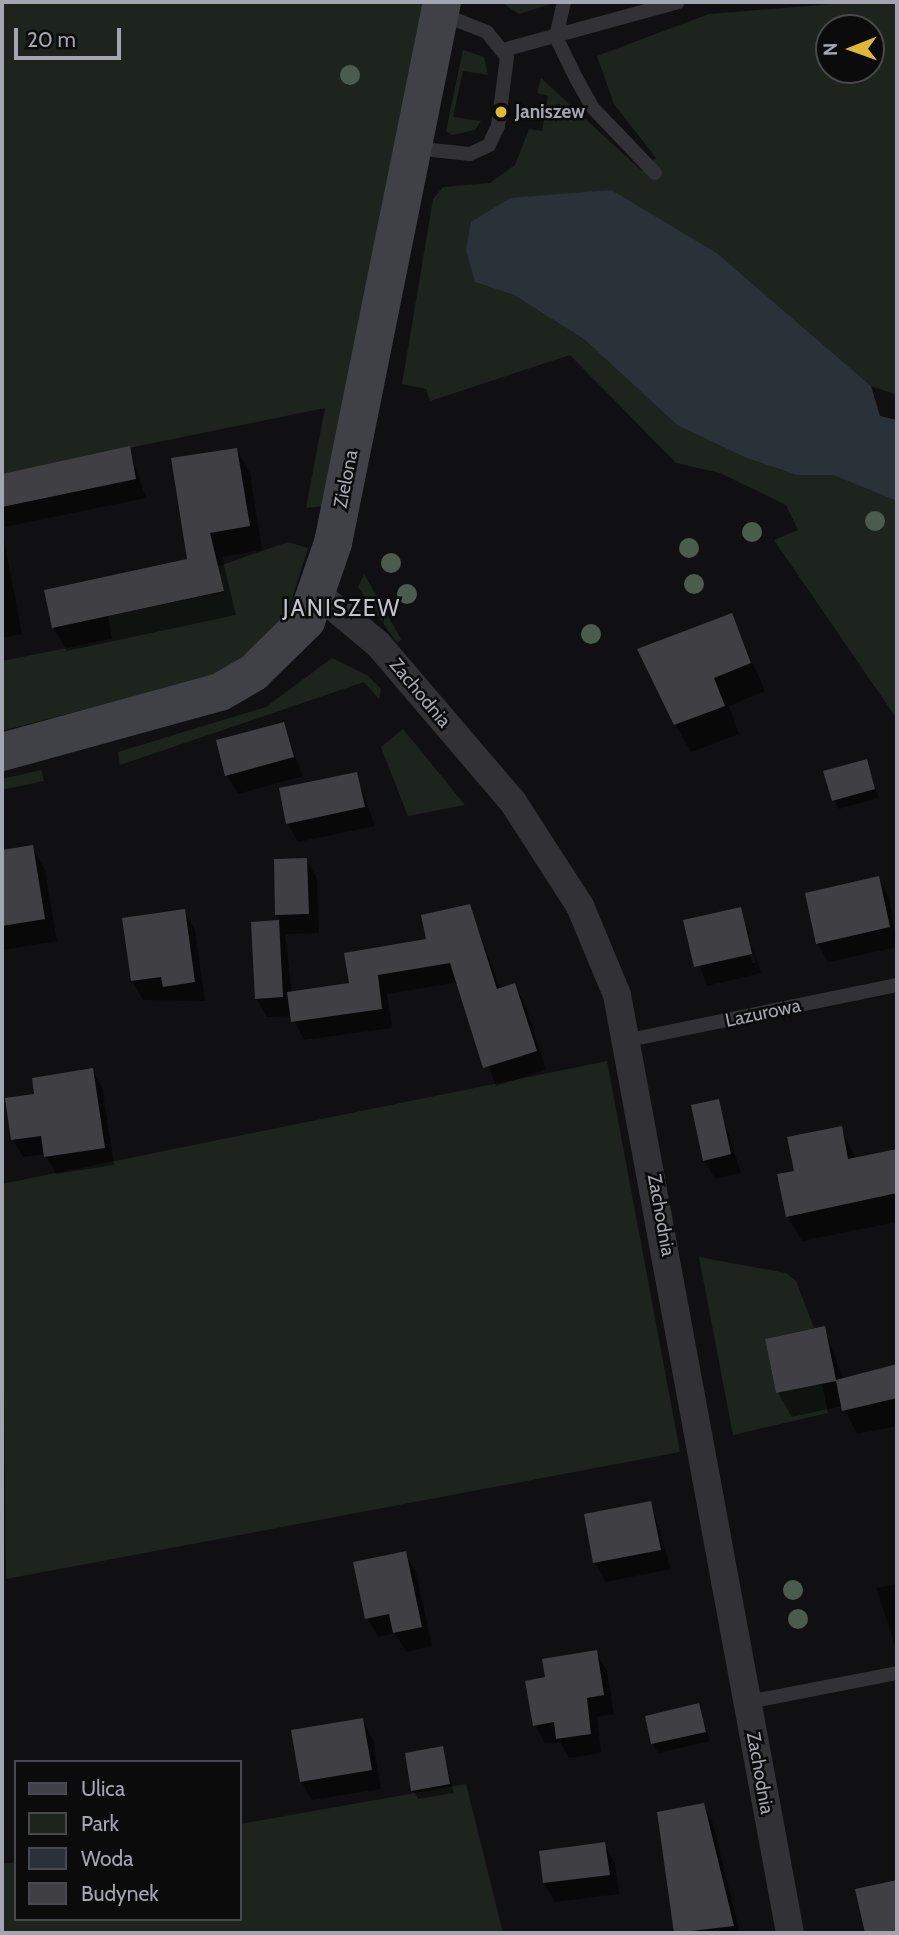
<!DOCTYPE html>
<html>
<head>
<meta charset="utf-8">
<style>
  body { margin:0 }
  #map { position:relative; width:899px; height:1935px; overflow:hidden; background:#101012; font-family:Cabin,sans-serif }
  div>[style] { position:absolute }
  .green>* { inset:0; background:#1d241e }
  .water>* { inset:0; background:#2b3139 }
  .shadow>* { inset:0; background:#0007 }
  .building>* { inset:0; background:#404044 }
  .lane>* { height:14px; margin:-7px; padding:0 7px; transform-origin:7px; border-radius:7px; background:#323236 }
  .street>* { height:28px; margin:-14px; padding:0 14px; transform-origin:14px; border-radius:14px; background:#323236 }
  .secondary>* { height:38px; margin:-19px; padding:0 19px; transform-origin:19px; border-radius:19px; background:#404146 }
  .trees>* { width:20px; height:20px; margin:-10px; border-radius:50%; background:#4b5c4e }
  .dots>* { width:19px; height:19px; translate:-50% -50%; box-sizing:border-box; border:4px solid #0c0b0c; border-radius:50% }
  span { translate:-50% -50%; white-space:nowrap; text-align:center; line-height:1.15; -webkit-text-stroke:5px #0c0b0c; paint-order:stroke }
  .poi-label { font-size:19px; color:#a3a6b1; font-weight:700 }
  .left { translate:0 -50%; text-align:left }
  .street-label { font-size:19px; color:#a3a6b1 }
  .quarter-label { font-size:23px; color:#c3c5ce; letter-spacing:2px }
  .frame { position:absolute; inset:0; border:4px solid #a3a6b1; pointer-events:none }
  .legend { position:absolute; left:14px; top:1760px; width:228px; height:161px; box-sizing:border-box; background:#0c0b0c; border:2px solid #48494e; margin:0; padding:9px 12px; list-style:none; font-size:21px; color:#a3a6b1 }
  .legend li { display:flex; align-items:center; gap:14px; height:35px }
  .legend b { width:35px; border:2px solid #48494e }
  .north { position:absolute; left:815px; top:14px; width:70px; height:70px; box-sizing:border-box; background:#0c0b0c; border:2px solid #48494e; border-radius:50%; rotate:269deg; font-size:19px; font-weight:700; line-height:28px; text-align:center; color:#a3a6b1 }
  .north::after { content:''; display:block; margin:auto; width:24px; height:32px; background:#dfb83a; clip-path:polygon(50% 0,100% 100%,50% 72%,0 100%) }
  .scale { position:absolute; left:14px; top:28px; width:107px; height:32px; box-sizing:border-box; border:4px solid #a3a6b1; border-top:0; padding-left:9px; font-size:21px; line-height:24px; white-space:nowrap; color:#a3a6b1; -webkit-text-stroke:5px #0c0b0c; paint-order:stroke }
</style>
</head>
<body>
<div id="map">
  <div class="green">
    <div style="clip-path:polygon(2px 2px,425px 2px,325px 506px,306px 508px,325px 408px,2px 474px)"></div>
    <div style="clip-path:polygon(501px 2px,557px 2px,519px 14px)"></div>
    <div style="clip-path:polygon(evenodd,859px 2px,897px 2px,897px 395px,871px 386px,718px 254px,475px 282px,514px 295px,585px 340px,677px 425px,797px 475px,833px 475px,897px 501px,897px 719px,774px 540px,798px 530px,786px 505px,720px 473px,676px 463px,570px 355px,430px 401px,426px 389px,402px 384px,433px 199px,443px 187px,490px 183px,515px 165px,529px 129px,542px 131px,548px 96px,537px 93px,541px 78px,642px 171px,656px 158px,614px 104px,597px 56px,709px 14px,859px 2px,829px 28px,871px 28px,871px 70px,829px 70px,829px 28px)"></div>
    <div style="clip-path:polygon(463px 50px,484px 57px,488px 75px,463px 71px,453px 117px,481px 121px,475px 130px,452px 135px,446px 131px)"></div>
    <div style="clip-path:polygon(288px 542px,308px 548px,285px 620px,223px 673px,2px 731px,2px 661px,112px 639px,108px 616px,224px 592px,216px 567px)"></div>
    <div style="clip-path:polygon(364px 574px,401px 639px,397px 643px,358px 587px)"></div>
    <div style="clip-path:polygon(332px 658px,367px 675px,381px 689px,379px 699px,364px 682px,120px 765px,118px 752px,266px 707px)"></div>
    <div style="clip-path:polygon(403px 729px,465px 805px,408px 816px,381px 747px)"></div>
    <div style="clip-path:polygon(41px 770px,44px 781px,2px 790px,2px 779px)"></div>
    <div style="clip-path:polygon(607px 1061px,680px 1452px,6px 1579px,2px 1184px)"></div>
    <div style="clip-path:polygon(699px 1257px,786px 1273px,796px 1281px,814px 1328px,765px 1339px,776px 1393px,822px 1384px,828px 1413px,733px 1435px)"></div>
    <div style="clip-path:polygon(466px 1784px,503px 1933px,2px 1933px,2px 1864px,16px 1862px,16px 1919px,240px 1919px,240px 1824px)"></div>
  </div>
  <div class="water">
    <div style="clip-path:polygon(611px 190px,718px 254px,871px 386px,880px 416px,897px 420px,897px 501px,833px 475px,797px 475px,747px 458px,677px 425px,585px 340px,514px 295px,475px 282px,466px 250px,471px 222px,510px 198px)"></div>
  </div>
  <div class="shadow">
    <div style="clip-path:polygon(129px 448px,146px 498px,5px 527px,2px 479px)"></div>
    <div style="clip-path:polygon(236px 449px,250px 473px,262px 550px,222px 557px,236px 615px,67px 651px,53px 627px,189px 561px)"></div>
    <div style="clip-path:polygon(2px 530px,22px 634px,2px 638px)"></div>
    <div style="clip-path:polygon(731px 615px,765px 691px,729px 706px,739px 734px,691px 752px,675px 724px)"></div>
    <div style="clip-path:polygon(283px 724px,303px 776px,238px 794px,227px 775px)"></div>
    <div style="clip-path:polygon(866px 761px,879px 798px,839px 809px,834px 800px)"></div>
    <div style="clip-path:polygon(356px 774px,375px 826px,298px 842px,287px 823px)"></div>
    <div style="clip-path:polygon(2px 843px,6px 851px,32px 847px,45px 870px,57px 941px,2px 950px)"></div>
    <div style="clip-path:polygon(306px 859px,317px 878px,319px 933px,285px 934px,292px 994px,351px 985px,428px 940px,469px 906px,501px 990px,514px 985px,525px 1004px,546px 1070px,496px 1086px,458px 982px,387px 994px,392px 1028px,304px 1040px,292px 1016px,267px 1017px,256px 998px,253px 924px,281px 922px,277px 915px)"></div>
    <div style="clip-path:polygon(878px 878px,889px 897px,897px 947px,828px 962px,817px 943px)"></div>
    <div style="clip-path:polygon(evenodd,740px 909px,761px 973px,707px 986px,685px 921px,740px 909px,744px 927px,747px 927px,756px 963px,752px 963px,744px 927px)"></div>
    <div style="clip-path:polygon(184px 911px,195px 930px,205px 1001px,143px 1000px,132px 981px)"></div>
    <div style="clip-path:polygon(92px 1070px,102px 1087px,114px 1165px,56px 1174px,45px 1154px,23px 1157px,13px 1140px,7px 1099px,36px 1095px)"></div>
    <div style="clip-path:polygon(718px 1101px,741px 1173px,715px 1179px,704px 1160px)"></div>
    <div style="clip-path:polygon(841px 1128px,856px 1159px,897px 1151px,897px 1222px,802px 1241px,787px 1216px)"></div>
    <div style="clip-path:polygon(824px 1328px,844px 1380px,897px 1368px,897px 1426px,857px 1434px,843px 1406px,792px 1417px,778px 1393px,767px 1340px)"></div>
    <div style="clip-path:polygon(651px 1503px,671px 1569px,606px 1582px,595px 1563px)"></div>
    <div style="clip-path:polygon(405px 1553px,416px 1572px,432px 1646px,406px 1652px,395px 1633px,378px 1637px,367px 1618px)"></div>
    <div style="clip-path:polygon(897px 1565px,897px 1646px,895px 1646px,876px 1588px,897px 1584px)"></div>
    <div style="clip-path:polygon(596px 1652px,607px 1671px,614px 1714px,597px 1717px,601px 1753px,569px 1758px,560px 1742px,545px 1744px,535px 1725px,546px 1679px)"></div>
    <div style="clip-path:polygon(698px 1705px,710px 1741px,658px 1753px,652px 1743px)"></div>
    <div style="clip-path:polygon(362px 1720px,373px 1739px,381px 1789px,312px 1800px,301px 1781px)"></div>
    <div style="clip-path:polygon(442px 1748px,454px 1793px,418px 1799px,413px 1790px)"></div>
    <div style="clip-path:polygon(703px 1805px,712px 1821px,740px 1933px,676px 1933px,659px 1813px)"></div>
    <div style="clip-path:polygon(604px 1844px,615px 1863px,619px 1894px,555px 1902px,544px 1883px)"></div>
  </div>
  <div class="building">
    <div style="clip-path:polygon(130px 446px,136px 479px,2px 507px,2px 474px)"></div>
    <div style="clip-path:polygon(237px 448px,250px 526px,210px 533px,224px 591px,52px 628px,44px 590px,187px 559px,171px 458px)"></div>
    <div style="clip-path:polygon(732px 613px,751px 663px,714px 678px,725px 706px,674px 725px,637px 649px)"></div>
    <div style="clip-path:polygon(284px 722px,294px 757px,225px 776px,216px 740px)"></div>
    <div style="clip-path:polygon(867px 759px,875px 789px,832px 801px,823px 771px)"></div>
    <div style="clip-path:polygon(357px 772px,365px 807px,286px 824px,279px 788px)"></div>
    <div style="clip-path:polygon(33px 845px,45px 919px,2px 926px,2px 850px)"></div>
    <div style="clip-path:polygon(307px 858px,309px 914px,275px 915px,274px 859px)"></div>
    <div style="clip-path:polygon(879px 876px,890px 927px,816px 944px,805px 893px)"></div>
    <div style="clip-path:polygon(470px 904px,497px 989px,515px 983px,537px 1051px,483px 1068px,450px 963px,378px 975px,382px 1009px,291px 1022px,287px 992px,349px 983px,344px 953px,426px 939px,421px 915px)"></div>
    <div style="clip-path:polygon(741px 907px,752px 954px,694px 967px,683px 920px)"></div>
    <div style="clip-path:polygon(185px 909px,195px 982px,163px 987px,161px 977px,131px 981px,122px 918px)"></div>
    <div style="clip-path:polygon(279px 920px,283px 997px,255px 999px,251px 922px)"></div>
    <div style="clip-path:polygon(93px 1068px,105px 1148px,44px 1157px,41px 1136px,11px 1140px,5px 1098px,34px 1094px,32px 1078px)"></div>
    <div style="clip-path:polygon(719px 1099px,731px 1154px,703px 1161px,691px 1105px)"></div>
    <div style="clip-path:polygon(842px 1126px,848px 1159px,897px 1149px,897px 1193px,786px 1217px,777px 1174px,794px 1171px,787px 1137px)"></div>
    <div style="clip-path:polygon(825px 1326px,836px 1380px,897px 1364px,897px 1398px,842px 1411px,836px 1381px,776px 1393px,765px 1339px)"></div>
    <div style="clip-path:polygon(651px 1501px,661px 1550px,593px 1563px,584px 1514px)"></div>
    <div style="clip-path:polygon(406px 1551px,422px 1627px,393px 1633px,389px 1614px,365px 1619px,353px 1562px)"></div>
    <div style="clip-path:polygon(597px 1650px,604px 1695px,587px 1698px,591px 1734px,556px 1739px,554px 1722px,533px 1726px,525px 1681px,545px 1677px,542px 1659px)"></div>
    <div style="clip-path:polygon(699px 1703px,706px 1732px,651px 1744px,645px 1716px)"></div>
    <div style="clip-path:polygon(363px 1718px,372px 1770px,300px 1782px,291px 1730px)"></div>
    <div style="clip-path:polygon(443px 1746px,450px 1784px,411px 1791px,405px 1753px)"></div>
    <div style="clip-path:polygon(704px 1803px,734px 1926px,674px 1933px,657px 1812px)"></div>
    <div style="clip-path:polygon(605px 1842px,610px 1875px,543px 1883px,539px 1851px)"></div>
    <div style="clip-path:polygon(897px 1880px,897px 1933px,865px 1933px,855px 1889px)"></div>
  </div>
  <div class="lane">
    <div style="left:564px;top:2px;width:36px;rotate:103deg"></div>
    <div style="left:556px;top:37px;width:46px;rotate:64deg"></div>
    <div style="left:576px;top:78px;width:33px;rotate:61deg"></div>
    <div style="left:592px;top:107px;width:91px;rotate:46.3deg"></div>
    <div style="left:503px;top:50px;width:181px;rotate:-15.3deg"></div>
    <div style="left:413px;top:148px;width:57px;rotate:6deg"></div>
    <div style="left:470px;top:154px;width:21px;rotate:-25deg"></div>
    <div style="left:489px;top:145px;width:21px;rotate:-65deg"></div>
    <div style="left:498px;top:126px;width:70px;rotate:-82.6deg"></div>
    <div style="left:507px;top:57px;width:32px;rotate:-129deg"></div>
    <div style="left:487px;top:32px;width:49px;rotate:-158.6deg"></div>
    <div style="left:629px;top:1040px;width:274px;rotate:-11.6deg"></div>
    <div style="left:748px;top:1702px;width:152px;rotate:-11deg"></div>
  </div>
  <div class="street">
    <div style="left:319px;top:595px;width:77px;rotate:39.7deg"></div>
    <div style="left:378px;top:644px;width:208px;rotate:49.5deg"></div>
    <div style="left:513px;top:802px;width:124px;rotate:57.2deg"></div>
    <div style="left:580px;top:906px;width:96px;rotate:67.4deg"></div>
    <div style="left:617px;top:995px;width:954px;rotate:79.55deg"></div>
  </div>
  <div class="secondary">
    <div style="left:2px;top:752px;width:226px;rotate:-15.4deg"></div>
    <div style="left:220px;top:692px;width:39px;rotate:-30deg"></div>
    <div style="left:254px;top:672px;width:73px;rotate:-44.4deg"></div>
    <div style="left:306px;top:621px;width:83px;rotate:-70.9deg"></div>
    <div style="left:333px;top:543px;width:552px;rotate:-78.61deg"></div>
  </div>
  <div class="trees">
    <div style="left:350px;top:75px"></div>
    <div style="left:875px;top:521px"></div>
    <div style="left:752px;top:532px"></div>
    <div style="left:689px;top:548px"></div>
    <div style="left:391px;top:563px"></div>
    <div style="left:694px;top:584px"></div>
    <div style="left:407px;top:594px"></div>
    <div style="left:591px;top:634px"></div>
    <div style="left:793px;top:1590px"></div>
    <div style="left:798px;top:1619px"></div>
  </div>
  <div class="dots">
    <div style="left:501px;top:112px;background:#dfb83a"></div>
  </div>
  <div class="poi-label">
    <span class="left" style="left:515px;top:112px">Janiszew</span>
  </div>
  <div class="street-label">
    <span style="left:346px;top:479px;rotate:-79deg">Zielona</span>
    <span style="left:420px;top:693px;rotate:50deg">Zachodnia</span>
    <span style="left:763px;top:1013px;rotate:-12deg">Lazurowa</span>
    <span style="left:661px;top:1215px;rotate:80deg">Zachodnia</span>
    <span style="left:760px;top:1773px;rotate:80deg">Zachodnia</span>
  </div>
  <div class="quarter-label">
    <span style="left:342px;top:608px">JANISZEW</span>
  </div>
  <div class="frame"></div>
  <ul class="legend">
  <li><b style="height:9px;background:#404146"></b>Ulica</li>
  <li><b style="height:19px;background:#1d241e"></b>Park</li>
  <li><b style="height:19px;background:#2b3139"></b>Woda</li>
  <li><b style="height:19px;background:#404044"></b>Budynek</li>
  </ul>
  <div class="north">N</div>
  <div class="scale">20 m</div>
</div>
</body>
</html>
